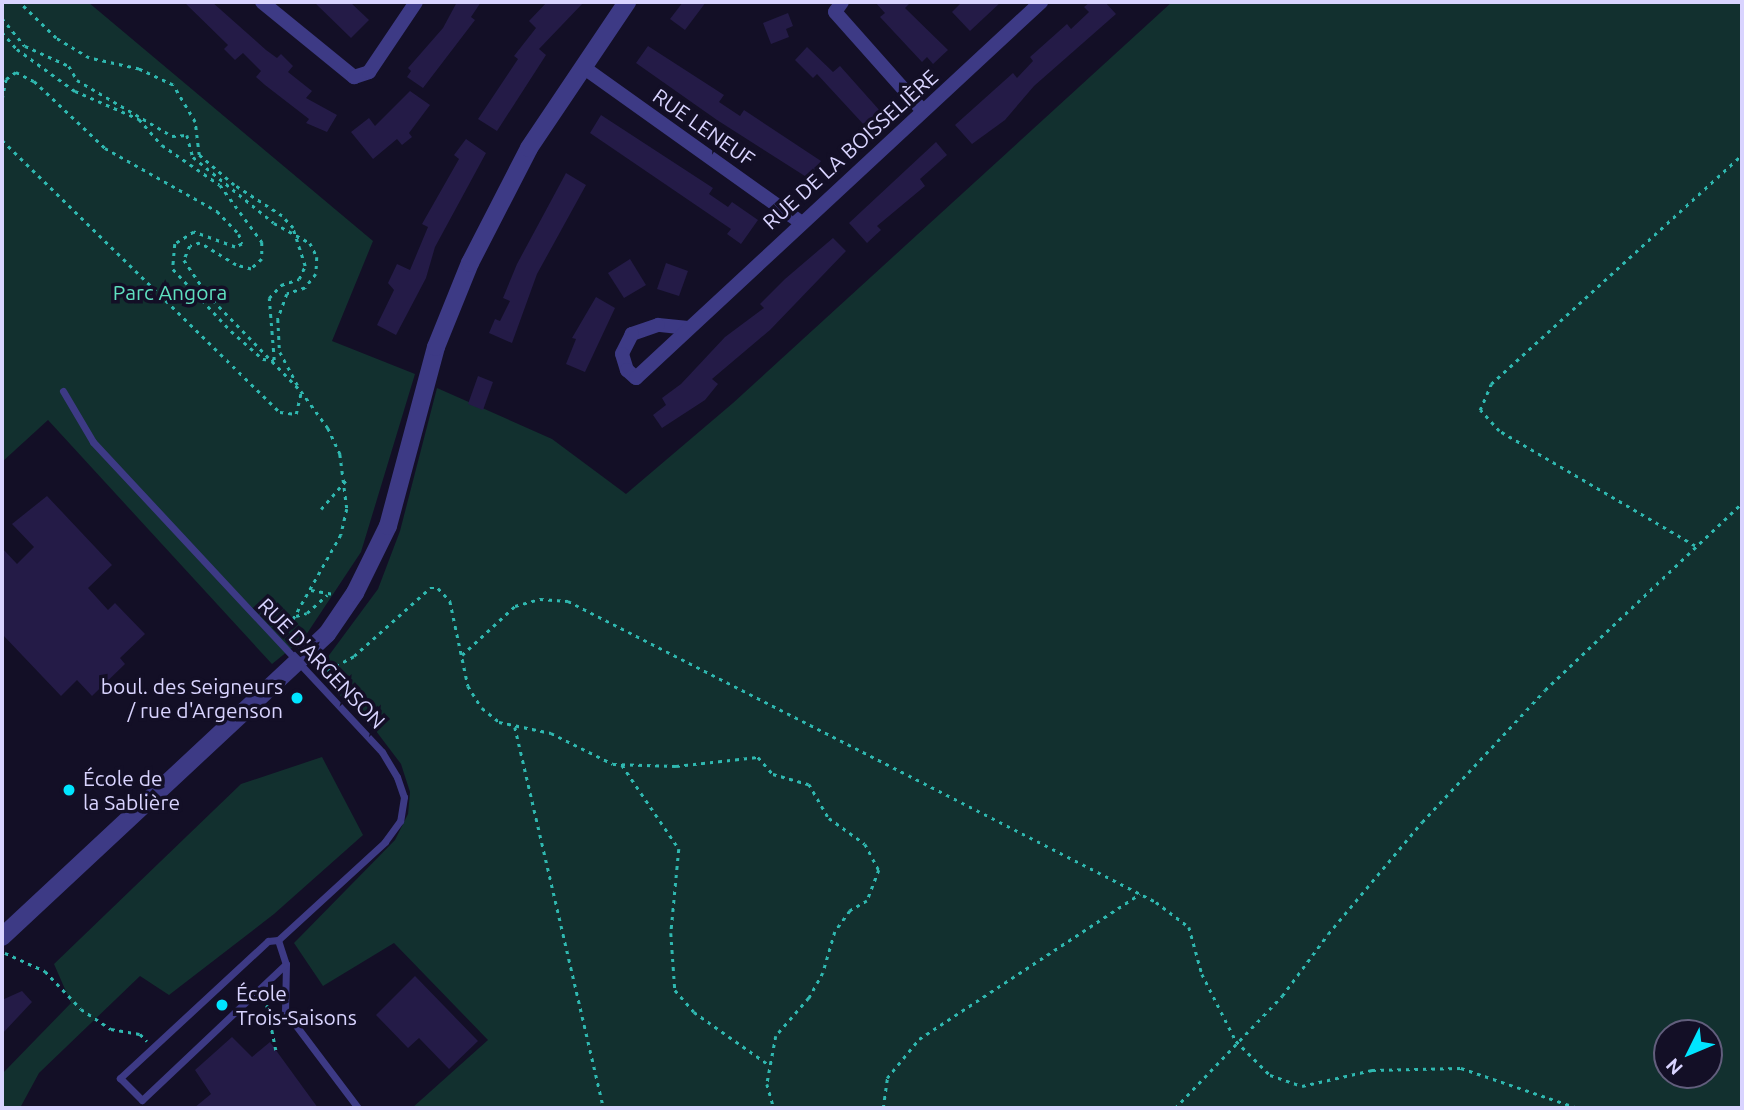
<!DOCTYPE html>
<html>
<head>
<meta charset="utf-8">
<style>
  body { margin:0 }
  #map { position:relative; width:1744px; height:1110px; overflow:hidden; background:#130f26; font-family:Ubuntu,sans-serif }
  div>[style] { position:absolute }
  .green>* { inset:0; background:#12302f }
  .building>* { inset:0; background:#241b47 }
  .path>* { height:2.5px; margin-top:-1.25px; transform-origin:0; background:repeating-linear-gradient(90deg,#2fb8b0 0 3.5px,transparent 0 8.5px) }
  .service>* { height:7px; margin:-3.5px; padding:0 3.5px; transform-origin:3.5px; border-radius:3.5px; background:#3d3a85 }
  .minor>* { height:14px; margin:-7px; padding:0 7px; transform-origin:7px; border-radius:7px; background:#3d3a85 }
  .tertiary>* { height:18px; margin:-9px; padding:0 9px; transform-origin:9px; border-radius:9px; background:#3d3a85 }
  .dots>* { width:19px; height:19px; translate:-50% -50%; box-sizing:border-box; border:4px solid #130f26; border-radius:50% }
  span { translate:-50% -50%; white-space:nowrap; text-align:center; line-height:1.15; -webkit-text-stroke:7px #130f26; paint-order:stroke }
  .street-label { font-size:21px; color:#d9d4ff }
  .park-label { font-size:21px; color:#5fe0c0 }
  .poi-label { font-size:21px; color:#d9d4ff }
  .right { translate:-100% -50%; text-align:right }
  .left { translate:0 -50%; text-align:left }
  .frame { position:absolute; inset:0; border:4px solid #d9d4ff; pointer-events:none }
  .north { position:absolute; left:1653px; top:1019px; width:70px; height:70px; box-sizing:border-box; background:#130f26; border:2px solid #625e7d; border-radius:50%; rotate:227deg; font-size:19px; font-weight:700; line-height:28px; text-align:center; color:#d9d4ff }
  .north::after { content:''; display:block; margin:auto; width:24px; height:32px; background:#00e5ff; clip-path:polygon(50% 0,100% 100%,50% 72%,0 100%) }
</style>
</head>
<body>
<div id="map">
  <div class="green">
    <div style="clip-path:polygon(2px 2px,88px 2px,373px 241px,332px 341px,415px 374px,361px 552px,304px 638px,272px 664px,48px 420px,2px 462px)"></div>
    <div style="clip-path:polygon(evenodd,1172px 2px,1742px 2px,1742px 1108px,412px 1108px,488px 1040px,394px 943px,323px 986px,294px 943px,395px 840px,408px 814px,410px 792px,401px 764px,376px 731px,324px 680px,324px 662px,378px 589px,400px 531px,437px 388px,552px 439px,626px 494px,733px 403px,1172px 2px,1667px 1033px,1709px 1033px,1709px 1075px,1667px 1075px,1667px 1033px)"></div>
    <div style="clip-path:polygon(322px 757px,363px 835px,274px 914px,169px 995px,140px 976px,39px 1073px,20px 1108px,2px 1108px,2px 1074px,71px 1003px,54px 964px,241px 784px)"></div>
  </div>
  <div class="building">
    <div style="clip-path:polygon(184px 2px,212px 2px,266px 50px,277px 58px,281px 54px,293px 66px,288px 72px,312px 91px,306px 98px,337px 115px,327px 132px,306px 123px,309px 119px,265px 85px,256px 77px,261px 71px,243px 53px,235px 60px,224px 49px,228px 45px)"></div>
    <div style="clip-path:polygon(314px 2px,350px 2px,369px 20px,351px 38px)"></div>
    <div style="clip-path:polygon(457px 2px,481px 2px,471px 17px,475px 20px,423px 88px,407px 77px,411px 71px,408px 68px,443px 28px)"></div>
    <div style="clip-path:polygon(547px 2px,584px 2px,539px 49px,546px 55px,497px 131px,478px 119px,518px 59px,514px 56px,536px 28px,529px 21px)"></div>
    <div style="clip-path:polygon(683px 2px,706px 2px,685px 30px,670px 19px)"></div>
    <div style="clip-path:polygon(875px 2px,911px 2px,905px 8px,948px 50px,933px 64px,927px 57px,922px 62px,880px 17px,885px 13px)"></div>
    <div style="clip-path:polygon(962px 2px,1001px 2px,970px 31px,952px 12px)"></div>
    <div style="clip-path:polygon(1090px 2px,1105px 2px,1116px 14px,1034px 86px,1005px 120px,972px 144px,955px 125px,1013px 73px,1017px 78px,1033px 61px,1030px 57px,1067px 24px,1071px 29px,1089px 12px,1084px 7px)"></div>
    <div style="clip-path:polygon(788px 13px,793px 26px,786px 29px,789px 37px,771px 44px,763px 23px)"></div>
    <div style="clip-path:polygon(648px 46px,724px 95px,719px 102px,740px 116px,744px 110px,821px 161px,808px 178px,717px 120px,636px 63px)"></div>
    <div style="clip-path:polygon(807px 47px,833px 72px,840px 66px,881px 112px,865px 126px,817px 74px,813px 78px,795px 60px)"></div>
    <div style="clip-path:polygon(410px 91px,430px 105px,409px 133px,412px 137px,402px 145px,397px 139px,373px 159px,351px 132px,369px 118px,375px 126px)"></div>
    <div style="clip-path:polygon(601px 115px,713px 188px,709px 194px,728px 207px,732px 202px,758px 220px,741px 244px,727px 234px,731px 229px,590px 133px)"></div>
    <div style="clip-path:polygon(466px 139px,486px 153px,435px 247px,426px 278px,396px 335px,377px 325px,394px 290px,388px 283px,397px 264px,410px 270px,428px 227px,422px 224px,459px 159px,454px 155px)"></div>
    <div style="clip-path:polygon(936px 142px,947px 155px,920px 179px,925px 186px,877px 226px,881px 230px,867px 243px,849px 223px)"></div>
    <div style="clip-path:polygon(566px 173px,586px 185px,537px 274px,512px 343px,489px 333px,495px 319px,500px 321px,510px 301px,503px 298px,517px 264px)"></div>
    <div style="clip-path:polygon(833px 238px,846px 251px,770px 330px,712px 379px,718px 384px,705px 400px,662px 428px,653px 415px,666px 405px,662px 398px,681px 384px,725px 337px,764px 308px,760px 304px,785px 279px)"></div>
    <div style="clip-path:polygon(630px 259px,646px 285px,624px 298px,608px 273px)"></div>
    <div style="clip-path:polygon(666px 263px,688px 271px,679px 296px,657px 289px)"></div>
    <div style="clip-path:polygon(596px 297px,615px 308px,585px 372px,566px 364px,576px 339px,572px 338px)"></div>
    <div style="clip-path:polygon(478px 376px,493px 382px,483px 410px,468px 404px)"></div>
    <div style="clip-path:polygon(47px 496px,112px 565px,88px 588px,108px 610px,115px 603px,145px 634px,120px 658px,125px 664px,92px 696px,77px 680px,61px 696px,2px 634px,2px 548px,17px 564px,34px 547px,12px 524px)"></div>
    <div style="clip-path:polygon(415px 976px,478px 1041px,449px 1069px,419px 1038px,408px 1048px,376px 1015px)"></div>
    <div style="clip-path:polygon(22px 991px,32px 1002px,2px 1034px,2px 1000px)"></div>
    <div style="clip-path:polygon(232px 1037px,252px 1057px,270px 1042px,318px 1108px,194px 1108px,211px 1094px,195px 1070px)"></div>
  </div>
  <div class="path">
    <div style="left:2px;top:18px;width:36px;rotate:51deg"></div>
    <div style="left:25px;top:46px;width:48px;rotate:24.4deg"></div>
    <div style="left:69px;top:66px;width:16px;rotate:60deg"></div>
    <div style="left:77px;top:80px;width:110px;rotate:30.5deg"></div>
    <div style="left:172px;top:136px;width:15px;rotate:-4deg"></div>
    <div style="left:187px;top:135px;width:23px;rotate:75deg"></div>
    <div style="left:193px;top:157px;width:104px;rotate:39.2deg"></div>
    <div style="left:274px;top:223px;width:41px;rotate:29.1deg"></div>
    <div style="left:310px;top:243px;width:16px;rotate:63deg"></div>
    <div style="left:317px;top:257px;width:17px;rotate:93deg"></div>
    <div style="left:316px;top:274px;width:18px;rotate:128deg"></div>
    <div style="left:305px;top:288px;width:19px;rotate:162deg"></div>
    <div style="left:287px;top:294px;width:27px;rotate:110deg"></div>
    <div style="left:278px;top:319px;width:33px;rotate:87deg"></div>
    <div style="left:280px;top:352px;width:40px;rotate:62deg"></div>
    <div style="left:2px;top:32px;width:23px;rotate:49deg"></div>
    <div style="left:17px;top:49px;width:72px;rotate:35.9deg"></div>
    <div style="left:75px;top:91px;width:70px;rotate:23.6deg"></div>
    <div style="left:139px;top:119px;width:35px;rotate:49deg"></div>
    <div style="left:162px;top:145px;width:70px;rotate:34.6deg"></div>
    <div style="left:220px;top:185px;width:71px;rotate:53.6deg"></div>
    <div style="left:262px;top:242px;width:17px;rotate:90deg"></div>
    <div style="left:262px;top:259px;width:15px;rotate:138deg"></div>
    <div style="left:251px;top:269px;width:16px;rotate:-165deg"></div>
    <div style="left:236px;top:265px;width:42px;rotate:-148.6deg"></div>
    <div style="left:200px;top:243px;width:10px;rotate:163deg"></div>
    <div style="left:190px;top:246px;width:15px;rotate:113deg"></div>
    <div style="left:184px;top:260px;width:41px;rotate:55.9deg"></div>
    <div style="left:207px;top:294px;width:135px;rotate:45.9deg"></div>
    <div style="left:301px;top:391px;width:46px;rotate:53.9deg"></div>
    <div style="left:328px;top:428px;width:29px;rotate:65deg"></div>
    <div style="left:340px;top:454px;width:55px;rotate:82.7deg"></div>
    <div style="left:347px;top:509px;width:27px;rotate:103deg"></div>
    <div style="left:341px;top:535px;width:103px;rotate:119.5deg"></div>
    <div style="left:290px;top:625px;width:13px;rotate:81deg"></div>
    <div style="left:2px;top:99px;width:20px;rotate:-79deg"></div>
    <div style="left:6px;top:79px;width:12px;rotate:-35deg"></div>
    <div style="left:16px;top:72px;width:20px;rotate:27deg"></div>
    <div style="left:34px;top:81px;width:98px;rotate:43.3deg"></div>
    <div style="left:105px;top:148px;width:129px;rotate:29.4deg"></div>
    <div style="left:217px;top:211px;width:32px;rotate:46deg"></div>
    <div style="left:239px;top:234px;width:10px;rotate:73deg"></div>
    <div style="left:242px;top:244px;width:8px;rotate:157deg"></div>
    <div style="left:235px;top:247px;width:44px;rotate:-159.9deg"></div>
    <div style="left:194px;top:232px;width:22px;rotate:148deg"></div>
    <div style="left:175px;top:244px;width:25px;rotate:95deg"></div>
    <div style="left:173px;top:269px;width:85px;rotate:46.9deg"></div>
    <div style="left:231px;top:331px;width:43px;rotate:41.2deg"></div>
    <div style="left:263px;top:359px;width:11px;rotate:5deg"></div>
    <div style="left:274px;top:360px;width:62px;rotate:-94.6deg"></div>
    <div style="left:269px;top:298px;width:18px;rotate:-47deg"></div>
    <div style="left:281px;top:285px;width:19px;rotate:-18deg"></div>
    <div style="left:299px;top:279px;width:14px;rotate:-65deg"></div>
    <div style="left:305px;top:266px;width:40px;rotate:-108deg"></div>
    <div style="left:293px;top:228px;width:16px;rotate:-133deg"></div>
    <div style="left:282px;top:216px;width:57px;rotate:-147.1deg"></div>
    <div style="left:234px;top:185px;width:46px;rotate:-139.4deg"></div>
    <div style="left:199px;top:155px;width:33px;rotate:-97deg"></div>
    <div style="left:195px;top:122px;width:43px;rotate:-120.7deg"></div>
    <div style="left:173px;top:85px;width:38px;rotate:-155deg"></div>
    <div style="left:139px;top:69px;width:51px;rotate:-167.6deg"></div>
    <div style="left:89px;top:58px;width:39px;rotate:-149deg"></div>
    <div style="left:56px;top:38px;width:52px;rotate:-135.8deg"></div>
    <div style="left:2px;top:140px;width:389px;rotate:44.4deg"></div>
    <div style="left:280px;top:412px;width:16px;rotate:7deg"></div>
    <div style="left:296px;top:414px;width:22px;rotate:-77deg"></div>
    <div style="left:321px;top:509px;width:38px;rotate:-49deg"></div>
    <div style="left:1695px;top:546px;width:227px;rotate:-149.6deg"></div>
    <div style="left:1499px;top:431px;width:28px;rotate:-132deg"></div>
    <div style="left:1480px;top:410px;width:28px;rotate:-67deg"></div>
    <div style="left:1491px;top:384px;width:340px;rotate:-42.4deg"></div>
    <div style="left:311px;top:590px;width:23px;rotate:10deg"></div>
    <div style="left:296px;top:616px;width:11px;rotate:-15deg"></div>
    <div style="left:307px;top:613px;width:27px;rotate:-42deg"></div>
    <div style="left:462px;top:655px;width:72px;rotate:-42.8deg"></div>
    <div style="left:515px;top:606px;width:26px;rotate:-16deg"></div>
    <div style="left:540px;top:599px;width:28px;rotate:4deg"></div>
    <div style="left:568px;top:601px;width:661px;rotate:27.11deg"></div>
    <div style="left:1156px;top:902px;width:41px;rotate:37.1deg"></div>
    <div style="left:1189px;top:927px;width:49px;rotate:74.5deg"></div>
    <div style="left:1202px;top:974px;width:75px;rotate:63.1deg"></div>
    <div style="left:1236px;top:1041px;width:48px;rotate:45deg"></div>
    <div style="left:1270px;top:1075px;width:34px;rotate:19deg"></div>
    <div style="left:1302px;top:1086px;width:72px;rotate:-12.9deg"></div>
    <div style="left:1372px;top:1070px;width:89px;rotate:-1.3deg"></div>
    <div style="left:1461px;top:1068px;width:124px;rotate:18.9deg"></div>
    <div style="left:319px;top:668px;width:9px;rotate:13deg"></div>
    <div style="left:328px;top:670px;width:30px;rotate:-28deg"></div>
    <div style="left:354px;top:656px;width:102px;rotate:-41.8deg"></div>
    <div style="left:430px;top:588px;width:8px"></div>
    <div style="left:438px;top:588px;width:18px;rotate:47deg"></div>
    <div style="left:450px;top:601px;width:87px;rotate:78deg"></div>
    <div style="left:468px;top:686px;width:26px;rotate:58deg"></div>
    <div style="left:482px;top:708px;width:22px;rotate:39deg"></div>
    <div style="left:499px;top:722px;width:53px;rotate:11.9deg"></div>
    <div style="left:551px;top:733px;width:69px;rotate:26.6deg"></div>
    <div style="left:613px;top:764px;width:63px;rotate:1.8deg"></div>
    <div style="left:676px;top:766px;width:82px;rotate:-6.3deg"></div>
    <div style="left:758px;top:757px;width:23px;rotate:49deg"></div>
    <div style="left:773px;top:774px;width:37px;rotate:16deg"></div>
    <div style="left:809px;top:784px;width:39px;rotate:60deg"></div>
    <div style="left:829px;top:818px;width:44px;rotate:35.8deg"></div>
    <div style="left:865px;top:844px;width:30px;rotate:62deg"></div>
    <div style="left:879px;top:870px;width:33px;rotate:111deg"></div>
    <div style="left:867px;top:901px;width:20px;rotate:150deg"></div>
    <div style="left:850px;top:911px;width:26px;rotate:126deg"></div>
    <div style="left:835px;top:932px;width:43px;rotate:106.3deg"></div>
    <div style="left:823px;top:973px;width:29px;rotate:119deg"></div>
    <div style="left:809px;top:998px;width:50px;rotate:131deg"></div>
    <div style="left:776px;top:1036px;width:49px;rotate:100.6deg"></div>
    <div style="left:767px;top:1084px;width:25px;rotate:74deg"></div>
    <div style="left:515px;top:727px;width:391px;rotate:76.9deg"></div>
    <div style="left:622px;top:765px;width:102px;rotate:55.8deg"></div>
    <div style="left:679px;top:849px;width:84px;rotate:95.4deg"></div>
    <div style="left:671px;top:933px;width:57px;rotate:86deg"></div>
    <div style="left:675px;top:990px;width:29px;rotate:49deg"></div>
    <div style="left:694px;top:1012px;width:92px;rotate:35.2deg"></div>
    <div style="left:5px;top:953px;width:44px;rotate:24.2deg"></div>
    <div style="left:45px;top:971px;width:52px;rotate:46.5deg"></div>
    <div style="left:81px;top:1009px;width:36px;rotate:34deg"></div>
    <div style="left:111px;top:1029px;width:29px;rotate:10deg"></div>
    <div style="left:140px;top:1034px;width:10px;rotate:45deg"></div>
    <div style="left:267px;top:1005px;width:46px;rotate:78.7deg"></div>
    <div style="left:883px;top:1108px;width:30px;rotate:-82deg"></div>
    <div style="left:887px;top:1078px;width:50px;rotate:-50.6deg"></div>
    <div style="left:919px;top:1039px;width:264px;rotate:-33.3deg"></div>
    <div style="left:1175px;top:1108px;width:155px;rotate:-46.3deg"></div>
    <div style="left:1282px;top:996px;width:77px;rotate:-53.4deg"></div>
    <div style="left:1328px;top:934px;width:146px;rotate:-50deg"></div>
    <div style="left:1422px;top:822px;width:180px;rotate:-47deg"></div>
    <div style="left:1545px;top:690px;width:272px;rotate:-43.5deg"></div>
  </div>
  <div class="service">
    <div style="left:63px;top:391px;width:59px;rotate:59.5deg"></div>
    <div style="left:93px;top:442px;width:424px;rotate:47deg"></div>
    <div style="left:382px;top:752px;width:29px;rotate:59deg"></div>
    <div style="left:397px;top:777px;width:21px;rotate:71deg"></div>
    <div style="left:404px;top:797px;width:24px;rotate:99deg"></div>
    <div style="left:400px;top:821px;width:26px;rotate:126deg"></div>
    <div style="left:385px;top:842px;width:145px;rotate:137.5deg"></div>
    <div style="left:278px;top:940px;width:25px;rotate:72deg"></div>
    <div style="left:286px;top:964px;width:47px;rotate:91.2deg"></div>
    <div style="left:285px;top:1011px;width:121px;rotate:53deg"></div>
    <div style="left:278px;top:940px;width:10px;rotate:174deg"></div>
    <div style="left:268px;top:941px;width:202px;rotate:137.2deg"></div>
    <div style="left:120px;top:1078px;width:31px;rotate:45deg"></div>
    <div style="left:142px;top:1100px;width:198px;rotate:-43.4deg"></div>
  </div>
  <div class="minor">
    <div style="left:262px;top:2px;width:119px;rotate:39.2deg"></div>
    <div style="left:354px;top:77px;width:16px;rotate:-18deg"></div>
    <div style="left:369px;top:72px;width:84px;rotate:-56.1deg"></div>
    <div style="left:842px;top:2px;width:12px;rotate:125deg"></div>
    <div style="left:835px;top:12px;width:132px;rotate:48.4deg"></div>
    <div style="left:583px;top:67px;width:267px;rotate:35.5deg"></div>
    <div style="left:688px;top:328px;width:30px;rotate:-174deg"></div>
    <div style="left:658px;top:325px;width:28px;rotate:161deg"></div>
    <div style="left:632px;top:334px;width:22px;rotate:117deg"></div>
    <div style="left:622px;top:354px;width:17px;rotate:73deg"></div>
    <div style="left:627px;top:370px;width:12px;rotate:42deg"></div>
    <div style="left:636px;top:378px;width:553px;rotate:-42.87deg"></div>
  </div>
  <div class="tertiary">
    <div style="left:2px;top:937px;width:444px;rotate:-43deg"></div>
    <div style="left:327px;top:634px;width:50px;rotate:-55.7deg"></div>
    <div style="left:355px;top:593px;width:75px;rotate:-63.8deg"></div>
    <div style="left:388px;top:526px;width:185px;rotate:-75deg"></div>
    <div style="left:436px;top:347px;width:91px;rotate:-68deg"></div>
    <div style="left:470px;top:263px;width:129px;rotate:-62.8deg"></div>
    <div style="left:529px;top:148px;width:176px;rotate:-56.1deg"></div>
  </div>
  <div class="dots">
    <div style="left:297px;top:698px;background:#00e5ff"></div>
    <div style="left:69px;top:790px;background:#00e5ff"></div>
    <div style="left:222px;top:1005px;background:#00e5ff"></div>
  </div>
  <div class="street-label">
    <span style="left:704px;top:127px;rotate:35deg">RUE LENEUF</span>
    <span style="left:850px;top:149px;rotate:-42deg">RUE DE LA BOISSELIÈRE</span>
    <span style="left:322px;top:663px;rotate:46deg">RUE D'ARGENSON</span>
  </div>
  <div class="park-label">
    <span style="left:170px;top:292px">Parc Angora</span>
  </div>
  <div class="poi-label">
    <span class="right" style="left:283px;top:698px">boul. des Seigneurs<br>/ rue d'Argenson</span>
    <span class="left" style="left:83px;top:790px">École de<br>la Sablière</span>
    <span class="left" style="left:236px;top:1005px">École<br>Trois-Saisons</span>
  </div>
  <div class="frame"></div>
  <div class="north">N</div>
</div>
</body>
</html>
